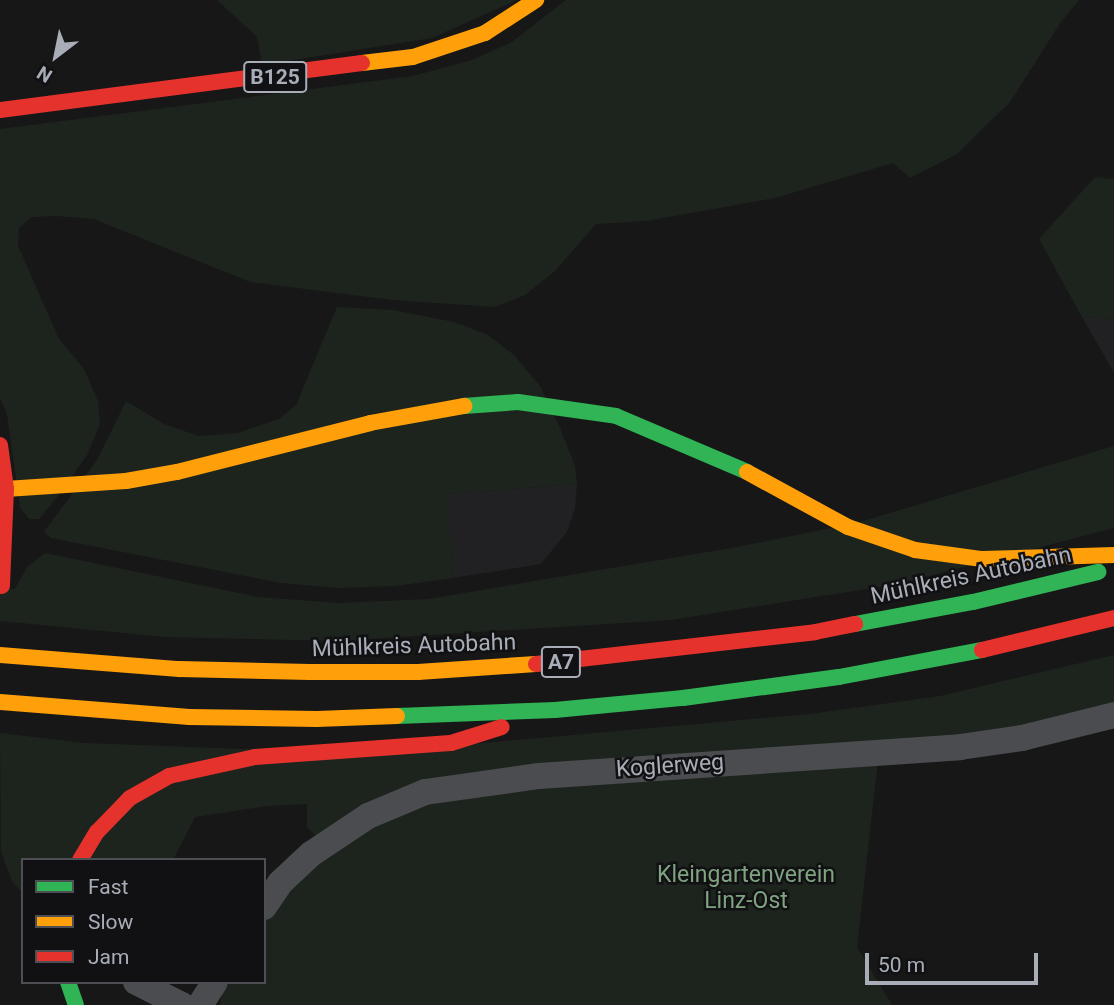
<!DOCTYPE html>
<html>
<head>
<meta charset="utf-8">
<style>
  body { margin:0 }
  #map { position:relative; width:1114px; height:1005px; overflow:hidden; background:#171717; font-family:Roboto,sans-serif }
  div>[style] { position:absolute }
  .built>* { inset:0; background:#212123 }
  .green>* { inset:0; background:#1d241e }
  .street>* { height:26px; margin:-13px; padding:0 13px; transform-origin:13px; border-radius:13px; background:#4b4c50 }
  .fast>* { height:16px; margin:-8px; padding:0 8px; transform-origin:8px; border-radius:8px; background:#30b455 }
  .slow>* { height:16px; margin:-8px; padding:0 8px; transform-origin:8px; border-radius:8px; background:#ff9f0a }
  .jam>* { height:16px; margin:-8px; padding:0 8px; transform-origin:8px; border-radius:8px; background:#e5322d }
  span { translate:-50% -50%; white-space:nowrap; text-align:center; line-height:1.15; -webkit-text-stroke:5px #111113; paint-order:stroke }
  .shield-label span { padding:2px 5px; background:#111113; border:2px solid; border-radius:5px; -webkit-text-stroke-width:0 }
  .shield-label { font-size:21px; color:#a8adb8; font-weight:700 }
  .street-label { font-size:23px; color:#a8adb8 }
  .park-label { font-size:23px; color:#7fa381 }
  .legend { position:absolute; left:21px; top:858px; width:245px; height:126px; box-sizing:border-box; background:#111113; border:2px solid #4d4f55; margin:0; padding:9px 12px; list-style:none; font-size:21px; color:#a8adb8 }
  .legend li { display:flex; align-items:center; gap:14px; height:35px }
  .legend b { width:35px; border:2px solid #4d4f55 }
  .north { position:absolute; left:21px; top:21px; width:70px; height:70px; -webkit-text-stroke:5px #111113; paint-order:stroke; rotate:212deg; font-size:19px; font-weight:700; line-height:28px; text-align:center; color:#a8adb8 }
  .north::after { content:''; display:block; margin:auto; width:24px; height:32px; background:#a8adb8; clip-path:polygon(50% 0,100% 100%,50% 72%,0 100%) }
  .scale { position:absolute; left:865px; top:953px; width:173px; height:32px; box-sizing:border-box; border:4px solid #a8adb8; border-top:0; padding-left:9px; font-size:21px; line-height:24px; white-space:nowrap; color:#a8adb8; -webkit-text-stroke:5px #111113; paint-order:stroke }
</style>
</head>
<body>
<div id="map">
  <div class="built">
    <div style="clip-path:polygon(1082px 317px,1114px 319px,1114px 373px)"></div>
    <div style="clip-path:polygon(577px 484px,575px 509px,567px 532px,541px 564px,453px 578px,447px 494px)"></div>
  </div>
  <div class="green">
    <div style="clip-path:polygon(217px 0,517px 0,432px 38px,262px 65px,257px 37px)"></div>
    <div style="clip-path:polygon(566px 0,1079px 0,1061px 22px,1010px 102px,957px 154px,910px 178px,893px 163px,775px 198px,646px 221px,596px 224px,555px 271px,525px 295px,495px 307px,392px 300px,250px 282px,94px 219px,56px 216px,32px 217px,19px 228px,18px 246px,59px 339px,84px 369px,98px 401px,100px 424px,87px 455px,62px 491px,39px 519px,29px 519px,20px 507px,7px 414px,0 398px,0 129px,413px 76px,472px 60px,512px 42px)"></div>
    <div style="clip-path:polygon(1095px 177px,1114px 179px,1114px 319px,1082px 317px,1039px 239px)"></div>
    <div style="clip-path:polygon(337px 307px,393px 310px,454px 322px,488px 335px,514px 355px,540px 386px,561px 430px,575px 466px,577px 484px,448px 494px,453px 578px,395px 586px,338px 588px,281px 583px,51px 538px,44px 532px,97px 460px,126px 401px,164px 424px,199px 436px,238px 433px,279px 419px,296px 405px)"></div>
    <div style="clip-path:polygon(1114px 446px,1114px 528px,898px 584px,671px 620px,337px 641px,165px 637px,0 621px,0 589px,15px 589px,27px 567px,45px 553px,258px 597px,339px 603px,428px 599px,737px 547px,860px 522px)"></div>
    <div style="clip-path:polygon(1114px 655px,1114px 708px,1021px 732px,536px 770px,318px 838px,307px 827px,307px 804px,268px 806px,195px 817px,173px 860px,23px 860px,23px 894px,12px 881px,1px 851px,0 733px,85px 743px,270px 750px,460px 745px,810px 714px,940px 696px)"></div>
    <div style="clip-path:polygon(878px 761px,857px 947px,892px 1005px,220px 1005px,224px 982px,264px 982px,264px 919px,294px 877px,394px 814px,463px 795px)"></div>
  </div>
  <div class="street">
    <div style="left:264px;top:907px;width:29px;rotate:-56deg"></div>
    <div style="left:280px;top:883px;width:42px;rotate:-43.1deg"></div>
    <div style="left:311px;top:854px;width:69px;rotate:-33.7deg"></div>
    <div style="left:368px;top:816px;width:62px;rotate:-22.8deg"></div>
    <div style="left:425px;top:792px;width:115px;rotate:-8deg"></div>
    <div style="left:539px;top:776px;width:422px;rotate:-3.9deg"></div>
    <div style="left:960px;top:747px;width:63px;rotate:-8.3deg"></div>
    <div style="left:1022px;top:738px;width:95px;rotate:-14deg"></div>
    <div style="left:136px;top:982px;width:51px;rotate:26.6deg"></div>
    <div style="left:200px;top:1005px;width:27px;rotate:-57deg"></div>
  </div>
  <div class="fast">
    <div style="left:464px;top:406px;width:54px;rotate:-4.2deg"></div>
    <div style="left:518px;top:402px;width:99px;rotate:8.1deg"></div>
    <div style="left:616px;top:416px;width:142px;rotate:23.1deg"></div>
    <div style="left:855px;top:624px;width:120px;rotate:-10.6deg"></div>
    <div style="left:973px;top:602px;width:129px;rotate:-13.5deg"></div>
    <div style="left:397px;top:716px;width:158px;rotate:-2.2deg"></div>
    <div style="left:555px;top:710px;width:129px;rotate:-5.4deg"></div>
    <div style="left:683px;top:698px;width:157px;rotate:-7.7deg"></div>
    <div style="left:839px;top:677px;width:146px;rotate:-10.7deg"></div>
    <div style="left:68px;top:982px;width:24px;rotate:71deg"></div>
  </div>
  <div class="slow">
    <div style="left:362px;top:63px;width:51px;rotate:-6.7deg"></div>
    <div style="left:413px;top:57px;width:76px;rotate:-18.4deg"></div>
    <div style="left:485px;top:33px;width:61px;rotate:-32.9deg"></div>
    <div style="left:747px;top:472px;width:115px;rotate:28.6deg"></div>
    <div style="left:848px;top:527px;width:71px;rotate:18.9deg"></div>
    <div style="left:915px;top:550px;width:68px;rotate:7.7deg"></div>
    <div style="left:982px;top:559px;width:132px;rotate:-1.7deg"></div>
    <div style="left:6px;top:489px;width:120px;rotate:-3.8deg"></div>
    <div style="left:126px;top:481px;width:52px;rotate:-10deg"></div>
    <div style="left:177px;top:472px;width:199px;rotate:-14.2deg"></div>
    <div style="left:370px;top:423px;width:96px;rotate:-10.3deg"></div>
    <div style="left:0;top:655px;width:180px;rotate:4.5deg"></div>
    <div style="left:179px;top:669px;width:131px;rotate:1.3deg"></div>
    <div style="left:310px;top:672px;width:108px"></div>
    <div style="left:418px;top:672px;width:118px;rotate:-3.9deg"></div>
    <div style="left:0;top:702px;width:190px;rotate:4.5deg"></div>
    <div style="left:189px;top:717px;width:128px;rotate:0.9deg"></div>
    <div style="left:317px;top:719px;width:80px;rotate:-2.1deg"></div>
  </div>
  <div class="jam">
    <div style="left:0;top:110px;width:365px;rotate:-7.4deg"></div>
    <div style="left:0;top:445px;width:44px;rotate:82.2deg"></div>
    <div style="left:6px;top:489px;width:97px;rotate:92.4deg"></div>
    <div style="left:982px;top:650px;width:136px;rotate:-13.6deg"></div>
    <div style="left:536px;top:664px;width:281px;rotate:-6.5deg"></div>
    <div style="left:815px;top:632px;width:41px;rotate:-11.3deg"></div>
    <div style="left:80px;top:860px;width:33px;rotate:-59deg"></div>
    <div style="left:97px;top:832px;width:47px;rotate:-45.9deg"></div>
    <div style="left:130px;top:798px;width:45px;rotate:-29.4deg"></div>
    <div style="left:169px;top:776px;width:88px;rotate:-12.5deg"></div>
    <div style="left:255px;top:757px;width:196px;rotate:-4.1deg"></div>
    <div style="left:451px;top:743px;width:53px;rotate:-17.4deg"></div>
  </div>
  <div class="shield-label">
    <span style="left:275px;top:77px">B125</span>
    <span style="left:561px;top:662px">A7</span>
  </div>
  <div class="street-label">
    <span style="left:971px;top:576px;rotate:-12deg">Mühlkreis Autobahn</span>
    <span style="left:414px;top:646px;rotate:-2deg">Mühlkreis Autobahn</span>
    <span style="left:670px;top:766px;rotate:-4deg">Koglerweg</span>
  </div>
  <div class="park-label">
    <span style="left:746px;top:888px">Kleingartenverein<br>Linz-Ost</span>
  </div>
  <ul class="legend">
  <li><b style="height:9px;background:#30b455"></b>Fast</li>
  <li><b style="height:9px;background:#ff9f0a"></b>Slow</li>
  <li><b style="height:9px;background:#e5322d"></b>Jam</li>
  </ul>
  <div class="north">N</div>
  <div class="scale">50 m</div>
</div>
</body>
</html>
